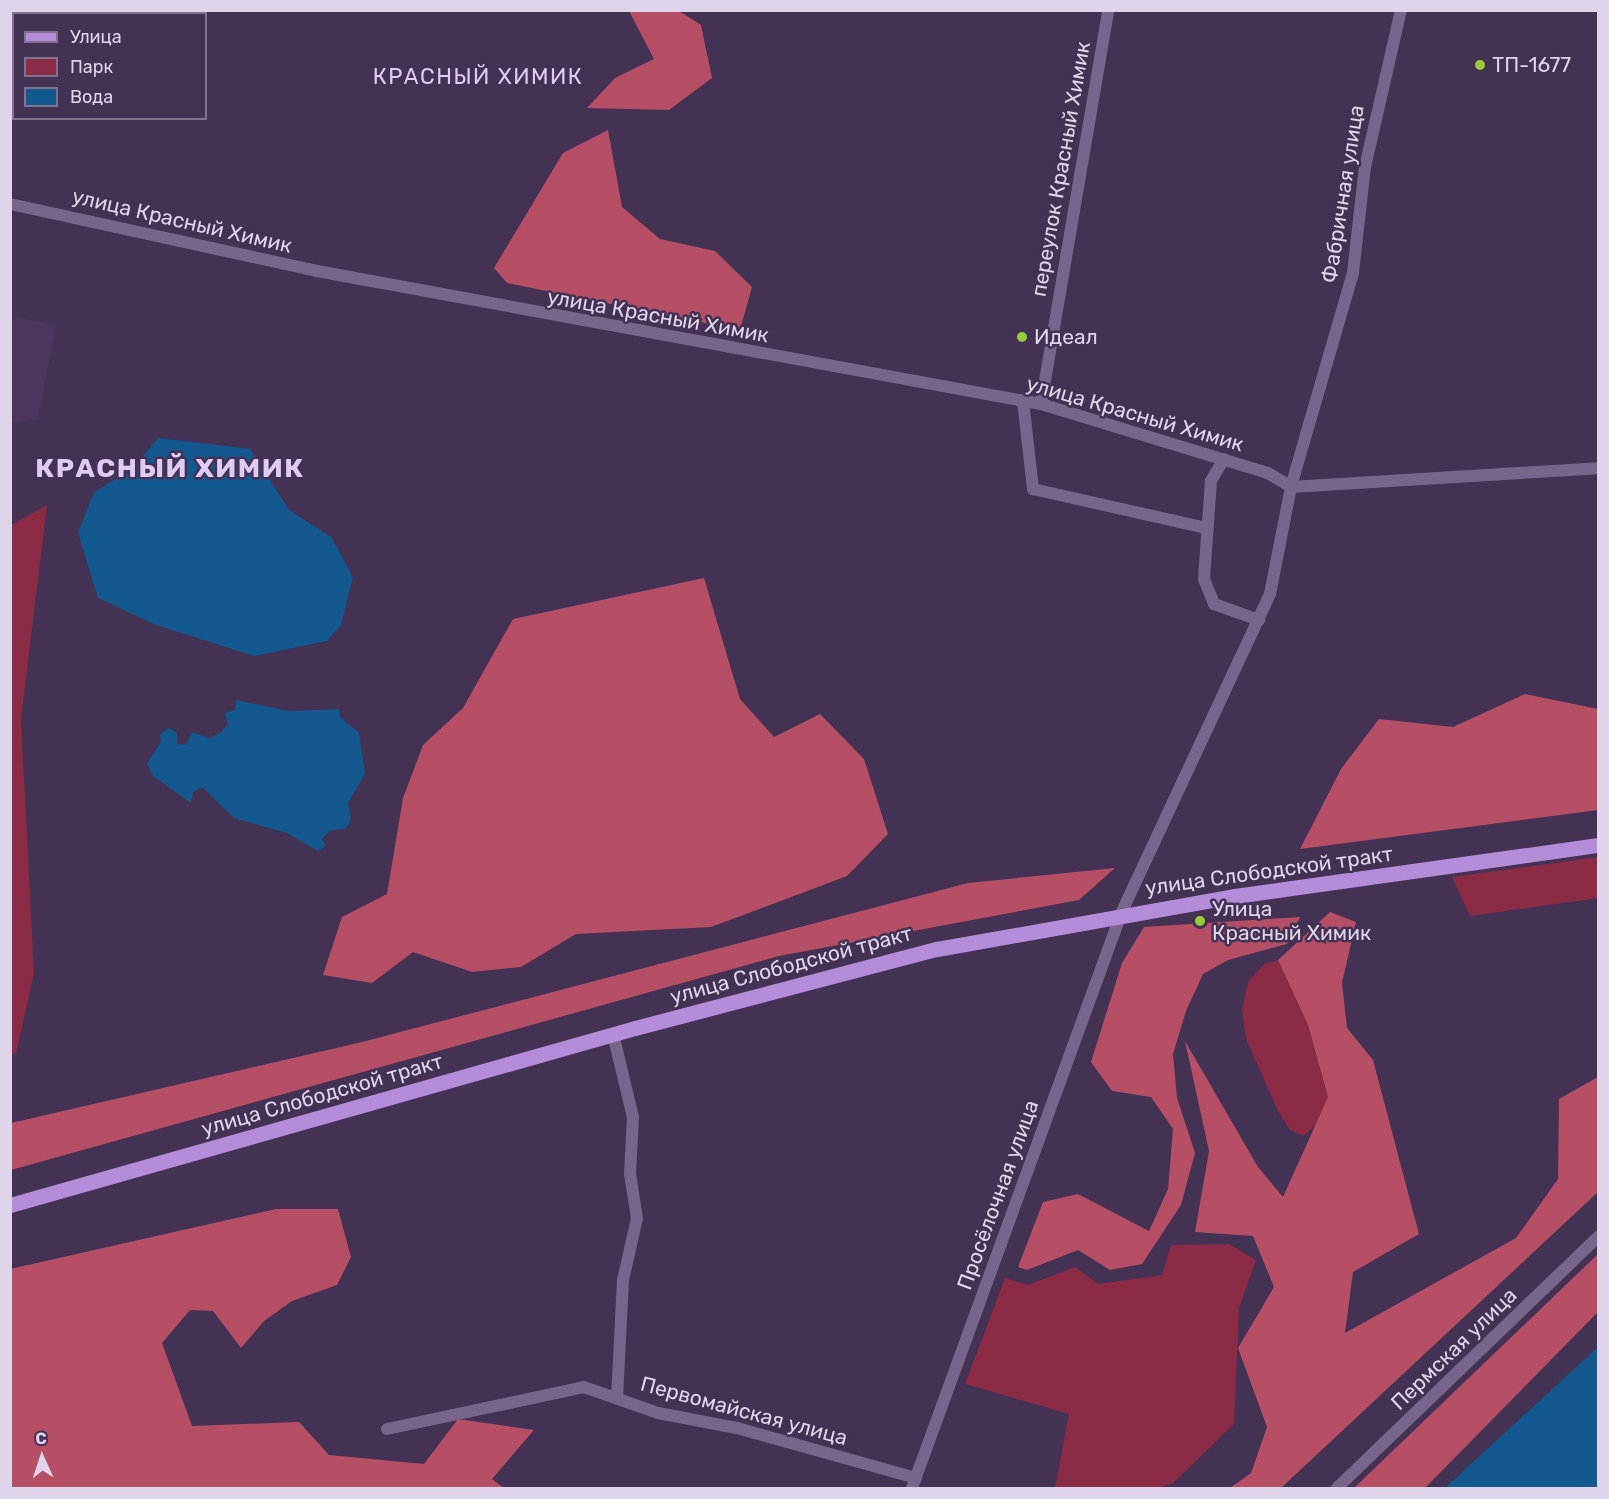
<!DOCTYPE html>
<html>
<head>
<meta charset="utf-8">
<style>
  body { margin:0 }
  #map { position:relative; width:1609px; height:1499px; overflow:hidden; background:#433253; font-family:Rubik,sans-serif }
  div>[style] { position:absolute }
  .built>* { inset:0; background:#4b365e }
  .green>* { inset:0; background:#8b2b45 }
  .forest>* { inset:0; background:#b64e66 }
  .water>* { inset:0; background:#13588e }
  .minor>* { height:12px; margin:-6px; padding:0 6px; transform-origin:6px; border-radius:6px; background:#78658b }
  .tertiary>* { height:12px; margin:-6px; padding:0 6px; transform-origin:6px; border-radius:6px; background:#78658b }
  .primary>* { height:15px; margin:-7.5px; padding:0 7.5px; transform-origin:7.5px; border-radius:7.5px; background:#b58cd9 }
  .dots>* { width:16px; height:16px; translate:-50% -50%; box-sizing:border-box; border:3px solid #433253; border-radius:50% }
  span { translate:-50% -50%; white-space:nowrap; text-align:center; line-height:1.15; -webkit-text-stroke:5px #433253; paint-order:stroke }
  .poi-label { font-size:21px; color:#dfd5ea }
  .left { translate:0 -50%; text-align:left }
  .street-label { font-size:21px; color:#dfd5ea }
  .neighbourhood-label { font-size:22px; color:#dfcbf4; letter-spacing:1.5px }
  .district-label { font-size:27px; color:#dfcbf4; font-weight:700; letter-spacing:1.5px }
  .frame { position:absolute; inset:0; border:12px solid #dfd5ea; pointer-events:none }
  .legend { position:absolute; left:12px; top:12px; width:195px; height:108px; box-sizing:border-box; background:#433253; border:2px solid #81738f; margin:0; padding:8px 10px; list-style:none; font-size:18px; color:#dfd5ea }
  .legend li { display:flex; align-items:center; gap:12px; height:30px }
  .legend b { width:30px; border:2px solid #81738f }
  .north { position:absolute; left:12px; top:1427px; width:60px; height:60px; -webkit-text-stroke:4px #433253; paint-order:stroke; rotate:357deg; font-size:16px; font-weight:700; line-height:24px; text-align:center; color:#dfd5ea }
  .north::after { content:''; display:block; margin:auto; width:21px; height:27px; background:#dfd5ea; clip-path:polygon(50% 0,100% 100%,50% 72%,0 100%) }
</style>
</head>
<body>
<div id="map">
  <div class="built">
    <div style="clip-path:polygon(11px 316px,56px 325px,38px 419px,11px 424px)"></div>
  </div>
  <div class="green">
    <div style="clip-path:polygon(47px 505px,21px 720px,34px 973px,16px 1053px,11px 1055px,11px 525px)"></div>
    <div style="clip-path:polygon(1598px 857px,1598px 898px,1470px 916px,1452px 877px)"></div>
    <div style="clip-path:polygon(1278px 960px,1308px 1025px,1328px 1097px,1322px 1120px,1303px 1136px,1290px 1130px,1278px 1111px,1246px 1039px,1242px 1009px,1248px 982px,1264px 964px)"></div>
    <div style="clip-path:polygon(1229px 1244px,1256px 1260px,1239px 1308px,1234px 1424px,1173px 1483px,1159px 1488px,1055px 1488px,1069px 1414px,965px 1384px,1005px 1278px,1028px 1285px,1075px 1267px,1098px 1284px,1162px 1275px,1171px 1245px)"></div>
  </div>
  <div class="forest">
    <div style="clip-path:polygon(629px 11px,679px 11px,701px 25px,712px 78px,669px 110px,587px 108px,615px 78px,654px 59px)"></div>
    <div style="clip-path:polygon(608px 130px,622px 207px,660px 239px,715px 251px,752px 287px,740px 330px,507px 283px,494px 268px,563px 153px)"></div>
    <div style="clip-path:polygon(704px 578px,740px 699px,774px 737px,820px 714px,864px 759px,888px 834px,847px 876px,711px 927px,576px 934px,521px 967px,472px 972px,413px 952px,372px 983px,323px 975px,342px 917px,387px 894px,403px 798px,423px 745px,463px 708px,513px 619px)"></div>
    <div style="clip-path:polygon(1525px 694px,1598px 709px,1598px 810px,1300px 849px,1341px 769px,1379px 719px,1453px 727px)"></div>
    <div style="clip-path:polygon(1115px 868px,1079px 900px,779px 956px,11px 1170px,11px 1123px,362px 1042px,968px 883px)"></div>
    <div style="clip-path:polygon(1330px 912px,1356px 922px,1342px 983px,1347px 1028px,1373px 1060px,1419px 1234px,1353px 1272px,1345px 1333px,1516px 1238px,1558px 1179px,1559px 1099px,1598px 1077px,1598px 1192px,1281px 1488px,1230px 1488px,1251px 1473px,1267px 1427px,1238px 1348px,1274px 1287px,1253px 1236px,1195px 1232px,1209px 1151px,1185px 1041px,1258px 1167px,1283px 1197px,1328px 1097px,1308px 1025px,1278px 960px)"></div>
    <div style="clip-path:polygon(1300px 917px,1287px 944px,1228px 960px,1203px 974px,1186px 1011px,1173px 1054px,1177px 1098px,1195px 1153px,1181px 1205px,1142px 1264px,1110px 1270px,1078px 1250px,1027px 1270px,1018px 1267px,1043px 1202px,1078px 1194px,1149px 1231px,1168px 1189px,1173px 1129px,1151px 1097px,1112px 1091px,1091px 1062px,1122px 963px,1144px 927px)"></div>
    <div style="clip-path:polygon(276px 1209px,338px 1209px,351px 1257px,337px 1285px,292px 1301px,264px 1321px,241px 1348px,213px 1311px,190px 1310px,162px 1343px,192px 1426px,299px 1422px,329px 1455px,424px 1464px,458px 1419px,534px 1430px,492px 1479px,504px 1488px,11px 1488px,10px 1269px)"></div>
    <div style="clip-path:polygon(1598px 1254px,1598px 1312px,1425px 1488px,1354px 1488px)"></div>
  </div>
  <div class="water">
    <div style="clip-path:polygon(158px 438px,250px 449px,289px 510px,331px 537px,353px 577px,341px 625px,327px 641px,254px 656px,156px 625px,98px 598px,78px 533px,94px 492px,132px 469px)"></div>
    <div style="clip-path:polygon(236px 700px,288px 711px,339px 709px,340px 717px,359px 733px,365px 774px,348px 803px,351px 818px,347px 828px,329px 831px,322px 839px,326px 846px,318px 851px,287px 833px,234px 818px,202px 787px,193px 792px,191px 803px,153px 776px,147px 763px,161px 742px,160px 734px,169px 728px,177px 733px,177px 744px,186px 745px,192px 732px,209px 738px,220px 733px,228px 725px,225px 713px,235px 710px)"></div>
    <div style="clip-path:polygon(1598px 1347px,1598px 1488px,1445px 1488px)"></div>
  </div>
  <div class="minor">
    <div style="left:1401px;top:10px;width:161px;rotate:102.9deg"></div>
    <div style="left:1365px;top:167px;width:107px;rotate:96.5deg"></div>
    <div style="left:1353px;top:273px;width:223px;rotate:106.2deg"></div>
    <div style="left:1291px;top:487px;width:308px;rotate:-3.5deg"></div>
    <div style="left:1023px;top:401px;width:89px;rotate:83.5deg"></div>
    <div style="left:1033px;top:489px;width:177px;rotate:12.7deg"></div>
    <div style="left:1041px;top:404px;width:400px;rotate:-80.3deg"></div>
    <div style="left:1224px;top:459px;width:26px;rotate:121deg"></div>
    <div style="left:1211px;top:481px;width:98px;rotate:94.1deg"></div>
    <div style="left:1204px;top:579px;width:27px;rotate:68deg"></div>
    <div style="left:1214px;top:604px;width:48px;rotate:19.6deg"></div>
    <div style="left:613px;top:1034px;width:85px;rotate:76.5deg"></div>
    <div style="left:633px;top:1117px;width:57px;rotate:93deg"></div>
    <div style="left:630px;top:1174px;width:45px;rotate:81deg"></div>
    <div style="left:637px;top:1218px;width:64px;rotate:102.7deg"></div>
    <div style="left:623px;top:1280px;width:117px;rotate:92.9deg"></div>
    <div style="left:387px;top:1429px;width:201px;rotate:-12deg"></div>
    <div style="left:584px;top:1387px;width:78px;rotate:19.4deg"></div>
    <div style="left:658px;top:1413px;width:80px;rotate:10.8deg"></div>
    <div style="left:737px;top:1428px;width:186px;rotate:15.6deg"></div>
    <div style="left:912px;top:1488px;width:611px;rotate:-69.99deg"></div>
  </div>
  <div class="tertiary">
    <div style="left:10px;top:204px;width:314px;rotate:12.3deg"></div>
    <div style="left:317px;top:271px;width:736px;rotate:10.41deg"></div>
    <div style="left:1041px;top:404px;width:237px;rotate:16.9deg"></div>
    <div style="left:1268px;top:473px;width:27px;rotate:31deg"></div>
    <div style="left:1291px;top:487px;width:109px;rotate:101.1deg"></div>
    <div style="left:1270px;top:594px;width:353px;rotate:115deg"></div>
    <div style="left:1337px;top:1488px;width:362px;rotate:-43.9deg"></div>
  </div>
  <div class="primary">
    <div style="left:10px;top:1205px;width:650px;rotate:-15.81deg"></div>
    <div style="left:635px;top:1028px;width:312px;rotate:-14.7deg"></div>
    <div style="left:937px;top:949px;width:303px;rotate:-10.1deg"></div>
    <div style="left:1235px;top:896px;width:367px;rotate:-8deg"></div>
  </div>
  <div class="dots">
    <div style="left:1480px;top:65px;background:#96cc3a"></div>
    <div style="left:1022px;top:337px;background:#96cc3a"></div>
    <div style="left:1200px;top:921px;background:#96cc3a"></div>
  </div>
  <div class="poi-label">
    <span class="left" style="left:1492px;top:65px">ТП-1677</span>
    <span class="left" style="left:1034px;top:337px">Идеал</span>
    <span class="left" style="left:1212px;top:921px">Улица<br>Красный Химик</span>
  </div>
  <div class="street-label">
    <span style="left:1061px;top:169px;rotate:-80deg">переулок Красный Химик</span>
    <span style="left:1343px;top:194px;rotate:-81deg">Фабричная улица</span>
    <span style="left:182px;top:221px;rotate:13deg">улица Красный Химик</span>
    <span style="left:658px;top:316px;rotate:10deg">улица Красный Химик</span>
    <span style="left:1135px;top:414px;rotate:16deg">улица Красный Химик</span>
    <span style="left:1269px;top:871px;rotate:-8deg">улица Слободской тракт</span>
    <span style="left:791px;top:965px;rotate:-15deg">улица Слободской тракт</span>
    <span style="left:322px;top:1095px;rotate:-16deg">улица Слободской тракт</span>
    <span style="left:998px;top:1195px;rotate:-70deg">Просёлочная улица</span>
    <span style="left:1454px;top:1349px;rotate:-44deg">Пермская улица</span>
    <span style="left:744px;top:1411px;rotate:15deg">Первомайская улица</span>
  </div>
  <div class="neighbourhood-label">
    <span style="left:478px;top:77px">КРАСНЫЙ ХИМИК</span>
  </div>
  <div class="district-label">
    <span style="left:170px;top:469px">КРАСНЫЙ ХИМИК</span>
  </div>
  <div class="frame"></div>
  <ul class="legend">
  <li><b style="height:8px;background:#b58cd9"></b>Улица</li>
  <li><b style="height:16px;background:#8b2b45"></b>Парк</li>
  <li><b style="height:16px;background:#13588e"></b>Вода</li>
  </ul>
  <div class="north">С</div>
</div>
</body>
</html>
